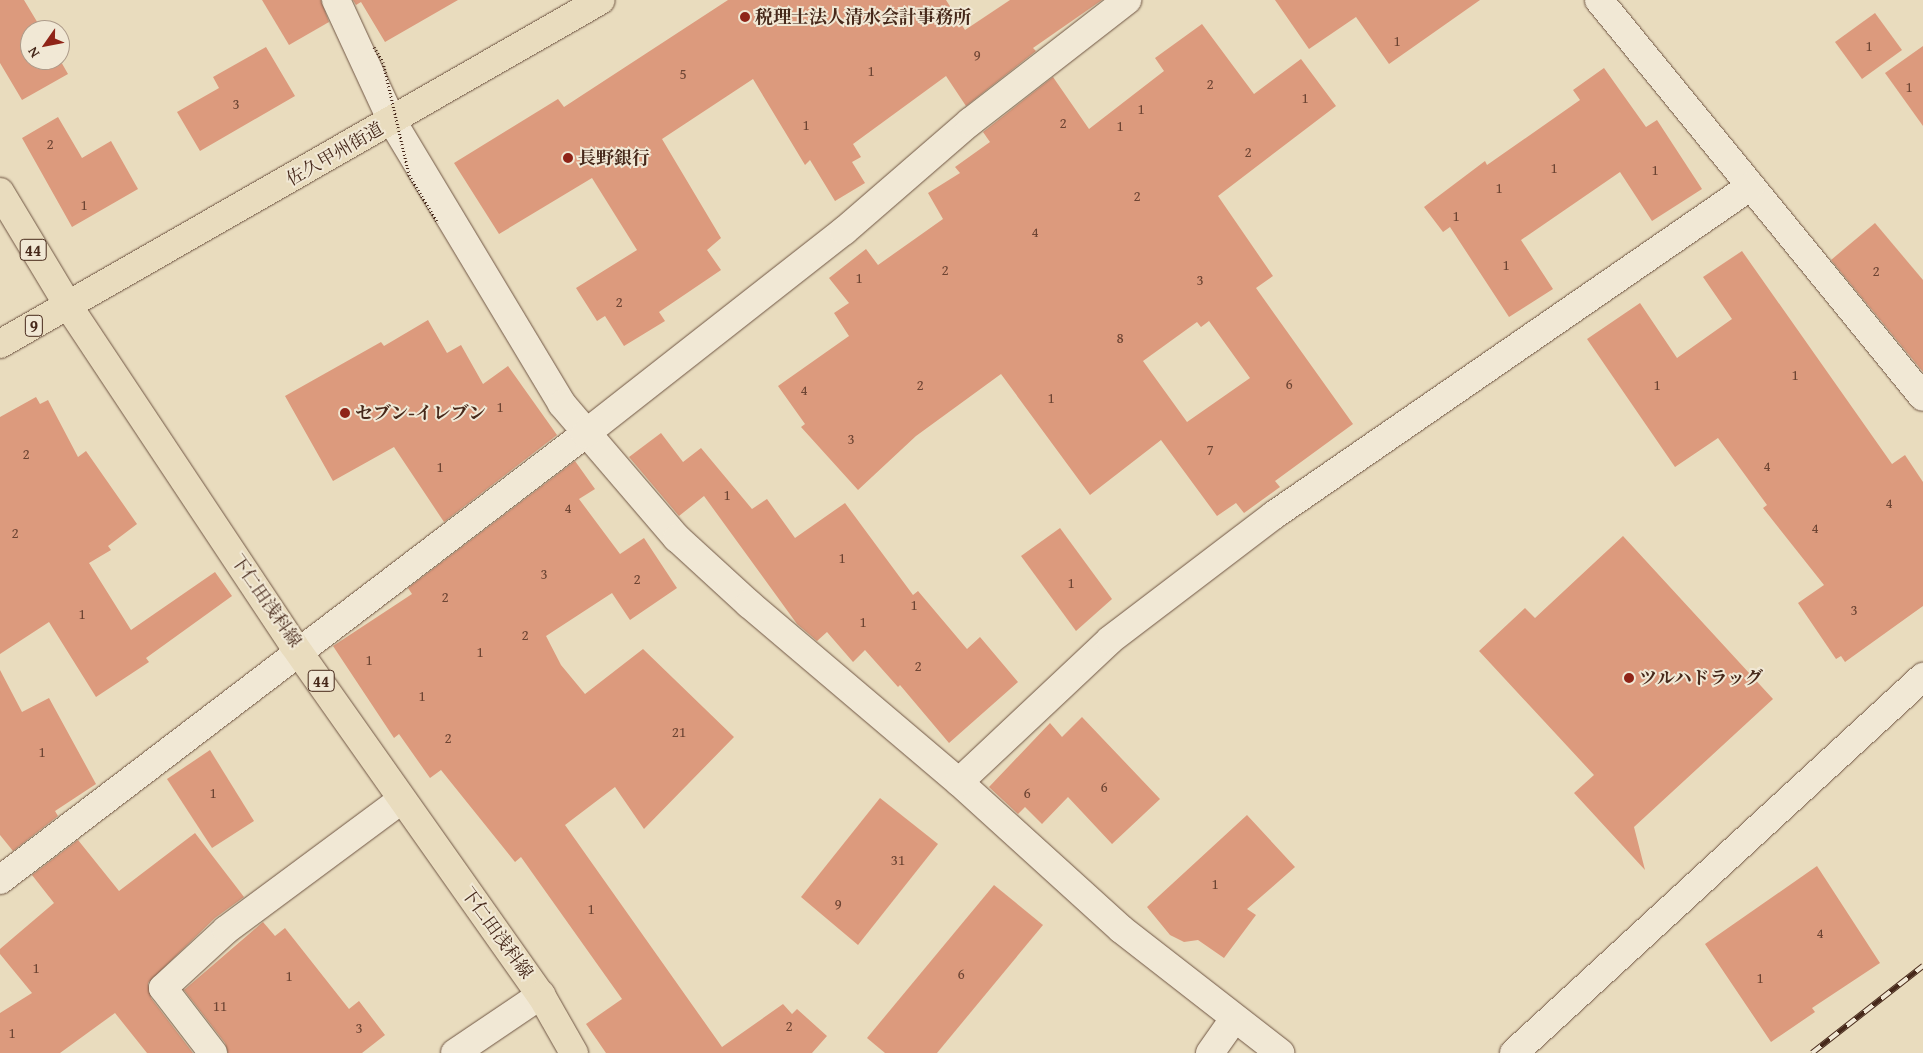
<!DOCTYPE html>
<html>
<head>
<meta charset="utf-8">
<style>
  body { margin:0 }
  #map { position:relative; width:1923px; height:1053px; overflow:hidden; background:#e9dcbe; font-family:"Gentium Book Plus","Noto Serif JP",serif }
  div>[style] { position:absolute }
  .building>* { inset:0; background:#dc9a7d }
  .roads { filter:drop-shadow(0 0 1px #6f5543) drop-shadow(0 0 1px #6f5543) }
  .minor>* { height:28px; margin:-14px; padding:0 14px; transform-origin:14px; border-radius:14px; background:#f1e8d5 }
  .major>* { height:28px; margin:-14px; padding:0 14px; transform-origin:14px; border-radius:14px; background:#e9dcbe }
  .rail>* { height:5.5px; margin-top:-2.75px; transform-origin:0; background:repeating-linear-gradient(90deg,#f1e8d5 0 11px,#46281a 0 22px); box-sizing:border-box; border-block:1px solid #46281a }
  .path-bridge>* { height:3px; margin-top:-1.5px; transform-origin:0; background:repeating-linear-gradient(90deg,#46281a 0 1px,transparent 0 3.5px) }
  .dots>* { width:14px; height:14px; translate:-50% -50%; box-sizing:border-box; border:2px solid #f1e8d5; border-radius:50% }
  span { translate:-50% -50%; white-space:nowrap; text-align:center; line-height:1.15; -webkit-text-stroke:4px #f1e8d5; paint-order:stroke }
  .number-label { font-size:15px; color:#6c4433 }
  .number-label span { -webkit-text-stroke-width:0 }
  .shield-label span { padding:1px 4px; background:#f1e8d5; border:1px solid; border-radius:4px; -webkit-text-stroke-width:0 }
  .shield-label { font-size:16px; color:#46281a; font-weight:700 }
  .poi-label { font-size:18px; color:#46281a; font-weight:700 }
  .left { translate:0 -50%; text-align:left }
  .street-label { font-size:18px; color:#46281a }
  .north { position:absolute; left:20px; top:20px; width:50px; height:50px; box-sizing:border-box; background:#f1e8d5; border:1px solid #ad9b8a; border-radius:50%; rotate:237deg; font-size:14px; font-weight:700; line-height:20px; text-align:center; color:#46281a }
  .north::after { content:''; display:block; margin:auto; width:18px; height:22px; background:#8f2418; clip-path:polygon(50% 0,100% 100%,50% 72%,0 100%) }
</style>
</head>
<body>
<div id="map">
  <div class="building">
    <div style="clip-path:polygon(0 0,24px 0,42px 30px,30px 30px,30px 60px,60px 60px,68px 74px,22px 100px,0 63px)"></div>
    <div style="clip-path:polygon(262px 0,321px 0,329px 22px,289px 45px)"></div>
    <div style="clip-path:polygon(353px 0,458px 0,385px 42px,361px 2px,356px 5px)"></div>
    <div style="clip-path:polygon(728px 0,946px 0,965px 30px,1010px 0,1102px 0,1033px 48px,1036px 51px,966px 106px,946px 76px,853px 144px,861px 157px,852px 162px,865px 183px,835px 201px,810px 160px,805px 165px,753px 79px,662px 139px,721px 238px,707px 250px,721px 270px,659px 312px,665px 321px,624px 346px,605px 316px,597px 321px,576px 288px,637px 250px,592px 178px,499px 234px,454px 163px,558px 99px,564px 107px)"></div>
    <div style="clip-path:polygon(1275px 0,1480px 0,1389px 64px,1356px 17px,1309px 49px)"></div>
    <div style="clip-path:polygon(1875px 13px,1902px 50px,1862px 79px,1835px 42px)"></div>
    <div style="clip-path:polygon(evenodd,1202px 24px,1254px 94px,1301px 59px,1336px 106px,1218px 196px,1273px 276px,1256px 288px,1353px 424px,1275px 481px,1280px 487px,1244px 513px,1236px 503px,1217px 516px,1161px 440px,1090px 495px,1001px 374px,916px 436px,858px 490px,801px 427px,805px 424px,778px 386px,849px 336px,834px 313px,849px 303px,829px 278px,866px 249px,878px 265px,943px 219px,928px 193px,960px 173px,955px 167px,990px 142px,983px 132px,1053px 77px,1089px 129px,1164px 71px,1155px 58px,1202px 24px,1209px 321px,1250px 378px,1187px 422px,1143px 361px,1197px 322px,1201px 327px,1209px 321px)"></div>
    <div style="clip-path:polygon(1923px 46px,1923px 126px,1885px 73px)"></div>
    <div style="clip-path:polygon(266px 47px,295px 96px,200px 151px,177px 112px,219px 88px,213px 77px)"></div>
    <div style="clip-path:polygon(1604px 68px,1646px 127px,1657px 120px,1702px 189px,1652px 221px,1620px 172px,1521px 240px,1553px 289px,1509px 317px,1450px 227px,1443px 232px,1424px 207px,1485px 161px,1487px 165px,1580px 100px,1573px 90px)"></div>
    <div style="clip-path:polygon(58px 117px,82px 158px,111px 141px,138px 189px,72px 227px,22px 138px)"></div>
    <div style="clip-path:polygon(1875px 223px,1923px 280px,1923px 372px,1831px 260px)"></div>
    <div style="clip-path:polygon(1742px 251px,1892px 464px,1905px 455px,1923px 482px,1923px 606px,1845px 662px,1841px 656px,1836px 659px,1798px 603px,1824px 585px,1763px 508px,1767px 505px,1718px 438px,1675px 467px,1587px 339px,1640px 303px,1677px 358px,1732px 319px,1703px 277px)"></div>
    <div style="clip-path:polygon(428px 320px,447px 353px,461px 345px,483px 384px,508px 366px,557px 435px,444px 522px,394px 447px,333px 481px,285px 396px,381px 342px,384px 346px)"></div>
    <div style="clip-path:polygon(36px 397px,40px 404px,48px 400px,78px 457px,86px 451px,137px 524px,108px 546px,111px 550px,89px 563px,131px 630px,215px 572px,232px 596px,146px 658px,149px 662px,96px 697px,49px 622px,0 654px,0 417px)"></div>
    <div style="clip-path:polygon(661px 433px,683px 462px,701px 448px,752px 509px,767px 499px,795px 538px,845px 503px,913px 595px,918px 591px,967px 649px,980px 637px,1018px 682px,949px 743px,900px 685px,898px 687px,865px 650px,853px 662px,827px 632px,817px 641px,797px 624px,704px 496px,679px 516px,629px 457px)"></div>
    <div style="clip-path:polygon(575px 461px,595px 489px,579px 499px,620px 554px,644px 538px,677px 588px,630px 620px,612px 593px,546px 636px,561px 665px,585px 694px,643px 649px,734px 737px,644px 829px,615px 787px,565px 825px,722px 1047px,783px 1004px,792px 1014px,797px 1009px,827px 1036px,812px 1053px,606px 1053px,586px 1024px,622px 999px,521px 857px,515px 862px,441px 770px,430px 778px,399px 734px,394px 738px,333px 646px,412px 594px,408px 588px)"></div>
    <div style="clip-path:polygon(1060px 528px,1112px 599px,1076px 631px,1021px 556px)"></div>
    <div style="clip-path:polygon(1623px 536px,1773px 699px,1634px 827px,1645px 870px,1574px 793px,1594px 775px,1479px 651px,1525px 608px,1535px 618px)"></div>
    <div style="clip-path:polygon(0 670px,22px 712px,49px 698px,96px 784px,55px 811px,58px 816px,13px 851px,0 835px)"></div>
    <div style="clip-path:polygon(1082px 717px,1160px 799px,1112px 844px,1068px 797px,1042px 824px,1025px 807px,1018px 814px,989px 787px,1050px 723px,1062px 737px)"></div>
    <div style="clip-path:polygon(210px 750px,254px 821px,212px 848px,167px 779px)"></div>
    <div style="clip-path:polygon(880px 798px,938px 844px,858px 945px,801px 897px)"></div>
    <div style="clip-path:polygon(1247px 815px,1295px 867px,1247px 909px,1256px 915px,1224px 958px,1198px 940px,1184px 942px,1170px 935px,1147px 907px)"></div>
    <div style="clip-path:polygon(195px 833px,244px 897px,215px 918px,148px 983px,151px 998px,193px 1053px,147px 1053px,115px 1013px,60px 1053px,0 1053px,0 1013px,32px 993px,0 954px,0 949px,54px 903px,32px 875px,78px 840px,119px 891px)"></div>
    <div style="clip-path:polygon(1817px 866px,1880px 963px,1812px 1008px,1815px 1012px,1771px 1042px,1705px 944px)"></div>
    <div style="clip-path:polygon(994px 885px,1043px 925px,937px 1053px,885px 1053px,867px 1038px)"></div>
    <div style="clip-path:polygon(263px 922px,275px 936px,285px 928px,349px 1009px,359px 1001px,385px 1035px,362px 1053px,228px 1053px,225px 1043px,184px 990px)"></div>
  </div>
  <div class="roads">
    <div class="minor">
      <div style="left:336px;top:0;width:133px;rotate:65.2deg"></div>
      <div style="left:392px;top:121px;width:330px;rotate:59deg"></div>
      <div style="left:562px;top:404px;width:177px;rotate:49.4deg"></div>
      <div style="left:677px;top:538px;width:98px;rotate:42.5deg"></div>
      <div style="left:749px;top:604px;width:275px;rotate:40.3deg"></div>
      <div style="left:959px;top:782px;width:219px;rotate:42.2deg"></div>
      <div style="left:1121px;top:929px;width:202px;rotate:37.9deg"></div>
      <div style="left:1599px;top:0;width:512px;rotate:50.78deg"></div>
      <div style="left:959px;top:782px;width:207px;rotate:-43.2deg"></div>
      <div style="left:1110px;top:640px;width:206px;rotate:-37.3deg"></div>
      <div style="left:1274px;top:515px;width:579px;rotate:-34.6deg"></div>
      <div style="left:0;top:880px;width:736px;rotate:-37.32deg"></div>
      <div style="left:585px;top:434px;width:329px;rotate:-38.1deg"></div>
      <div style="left:844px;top:231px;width:167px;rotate:-40.9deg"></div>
      <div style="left:970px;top:122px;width:199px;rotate:-37.8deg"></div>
      <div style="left:213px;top:1053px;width:82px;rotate:-127.6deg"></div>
      <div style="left:163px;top:988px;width:86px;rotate:-42.6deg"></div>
      <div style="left:226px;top:930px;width:218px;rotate:-36.6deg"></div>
      <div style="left:455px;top:1053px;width:104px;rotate:-34deg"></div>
      <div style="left:1210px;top:1053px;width:42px;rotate:-54.8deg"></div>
      <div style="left:1514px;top:1053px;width:556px;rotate:-42.59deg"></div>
    </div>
    <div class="major">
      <div style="left:0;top:192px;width:134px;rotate:59deg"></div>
      <div style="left:69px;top:307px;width:405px;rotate:56.4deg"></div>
      <div style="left:293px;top:644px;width:430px;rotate:54.8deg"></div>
      <div style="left:541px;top:995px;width:67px;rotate:60.4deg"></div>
      <div style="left:0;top:344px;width:692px;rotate:-29.79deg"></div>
    </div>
  </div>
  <div class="rail">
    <div style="left:1812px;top:1053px;width:141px;rotate:-38.1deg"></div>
  </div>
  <div class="path-bridge">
    <div style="left:374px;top:47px;width:17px;rotate:59deg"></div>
    <div style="left:383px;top:62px;width:116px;rotate:77deg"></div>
    <div style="left:409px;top:175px;width:56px;rotate:58.9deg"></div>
  </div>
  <div class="dots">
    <div style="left:745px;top:17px;background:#8f2418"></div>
    <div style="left:568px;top:158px;background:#8f2418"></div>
    <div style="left:345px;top:413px;background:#8f2418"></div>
    <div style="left:1629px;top:678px;background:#8f2418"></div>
  </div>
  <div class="number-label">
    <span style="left:1397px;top:41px">1</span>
    <span style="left:1869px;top:46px">1</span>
    <span style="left:977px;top:55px">9</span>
    <span style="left:871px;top:71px">1</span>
    <span style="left:683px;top:74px">5</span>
    <span style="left:1210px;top:84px">2</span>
    <span style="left:1909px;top:87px">1</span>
    <span style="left:1305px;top:98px">1</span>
    <span style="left:236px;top:104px">3</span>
    <span style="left:1141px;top:109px">1</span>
    <span style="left:1063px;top:123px">2</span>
    <span style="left:806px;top:125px">1</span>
    <span style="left:1120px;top:126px">1</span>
    <span style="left:50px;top:144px">2</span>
    <span style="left:1248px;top:152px">2</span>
    <span style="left:1554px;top:168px">1</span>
    <span style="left:1655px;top:170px">1</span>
    <span style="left:1499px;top:188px">1</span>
    <span style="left:1137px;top:196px">2</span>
    <span style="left:84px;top:205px">1</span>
    <span style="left:1456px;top:216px">1</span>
    <span style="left:1035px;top:232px">4</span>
    <span style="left:1506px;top:265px">1</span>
    <span style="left:945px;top:270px">2</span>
    <span style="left:1876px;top:271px">2</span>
    <span style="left:859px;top:278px">1</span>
    <span style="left:1200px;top:280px">3</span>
    <span style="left:619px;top:302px">2</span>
    <span style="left:1120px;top:338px">8</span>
    <span style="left:1795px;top:375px">1</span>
    <span style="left:1289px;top:384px">6</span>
    <span style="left:920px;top:385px">2</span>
    <span style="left:1657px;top:385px">1</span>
    <span style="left:804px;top:390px">4</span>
    <span style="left:1051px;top:398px">1</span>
    <span style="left:500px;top:407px">1</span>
    <span style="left:851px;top:439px">3</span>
    <span style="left:1210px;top:450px">7</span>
    <span style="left:26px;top:454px">2</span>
    <span style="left:1767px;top:466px">4</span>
    <span style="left:440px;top:467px">1</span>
    <span style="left:727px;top:495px">1</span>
    <span style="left:1889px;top:503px">4</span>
    <span style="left:568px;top:508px">4</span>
    <span style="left:1815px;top:528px">4</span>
    <span style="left:15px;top:533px">2</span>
    <span style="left:842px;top:558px">1</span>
    <span style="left:544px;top:574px">3</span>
    <span style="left:637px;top:579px">2</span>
    <span style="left:1071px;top:583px">1</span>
    <span style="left:445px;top:597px">2</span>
    <span style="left:914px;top:605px">1</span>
    <span style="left:1854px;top:610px">3</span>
    <span style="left:82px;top:614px">1</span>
    <span style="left:863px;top:622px">1</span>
    <span style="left:525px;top:635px">2</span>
    <span style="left:480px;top:652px">1</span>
    <span style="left:369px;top:660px">1</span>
    <span style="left:918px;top:666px">2</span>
    <span style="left:422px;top:696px">1</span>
    <span style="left:679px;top:732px">21</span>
    <span style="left:448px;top:738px">2</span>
    <span style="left:42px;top:752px">1</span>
    <span style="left:1104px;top:787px">6</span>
    <span style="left:213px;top:793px">1</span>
    <span style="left:1027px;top:793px">6</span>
    <span style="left:898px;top:860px">31</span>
    <span style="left:1215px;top:884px">1</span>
    <span style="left:838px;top:904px">9</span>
    <span style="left:591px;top:909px">1</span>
    <span style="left:1820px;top:933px">4</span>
    <span style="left:36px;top:968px">1</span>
    <span style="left:961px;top:974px">6</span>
    <span style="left:289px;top:976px">1</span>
    <span style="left:1760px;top:978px">1</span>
    <span style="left:220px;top:1006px">11</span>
    <span style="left:789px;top:1026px">2</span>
    <span style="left:359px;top:1028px">3</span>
    <span style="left:12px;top:1033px">1</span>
  </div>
  <div class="shield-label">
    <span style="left:33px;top:250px">44</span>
    <span style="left:34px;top:326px">9</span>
    <span style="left:321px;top:681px">44</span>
  </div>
  <div class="poi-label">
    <span class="left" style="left:755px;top:17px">税理士法人清水会計事務所</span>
    <span class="left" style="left:578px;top:158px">長野銀行</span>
    <span class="left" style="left:355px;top:413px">セブン-イレブン</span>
    <span class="left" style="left:1639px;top:678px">ツルハドラッグ</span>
  </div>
  <div class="street-label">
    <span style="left:335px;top:154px;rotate:-30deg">佐久甲州街道</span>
    <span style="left:266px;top:601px;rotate:55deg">下仁田浅科線</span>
    <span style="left:497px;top:933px;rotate:54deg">下仁田浅科線</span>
  </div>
  <div class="north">N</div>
</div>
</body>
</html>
